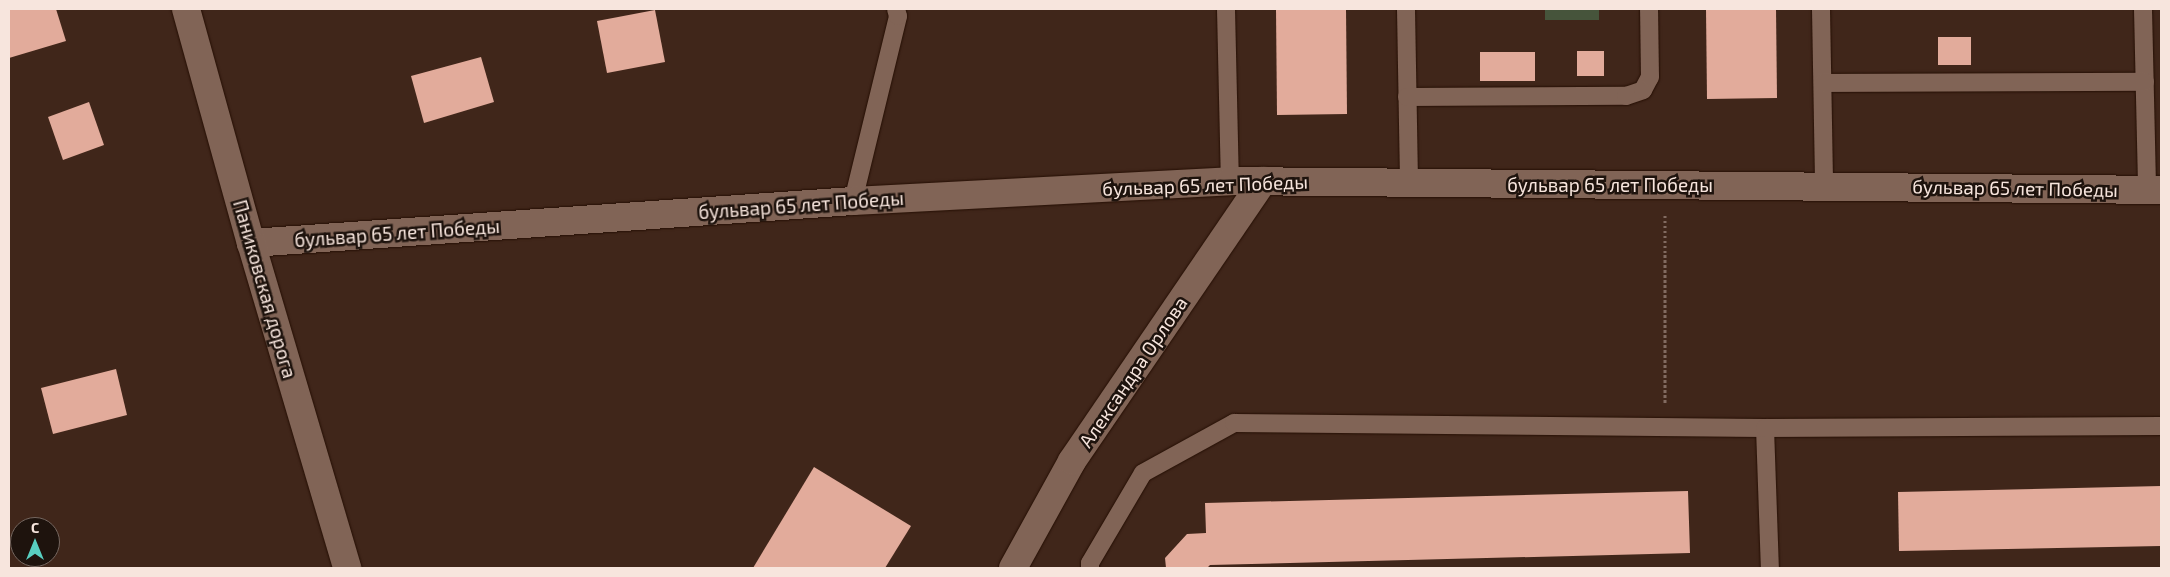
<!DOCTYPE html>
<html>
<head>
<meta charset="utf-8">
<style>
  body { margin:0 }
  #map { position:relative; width:2170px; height:577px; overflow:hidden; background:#40261a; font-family:"Exo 2",sans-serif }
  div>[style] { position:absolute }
  .green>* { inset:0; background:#46543b }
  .building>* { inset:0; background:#e2ab9b }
  .path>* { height:3px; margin-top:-1.5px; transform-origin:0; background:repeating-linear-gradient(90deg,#826b61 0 2.5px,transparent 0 5px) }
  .roads { filter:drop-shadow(0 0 1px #250f04) drop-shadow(0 0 1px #250f04) }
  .service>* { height:18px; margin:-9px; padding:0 9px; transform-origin:9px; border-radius:9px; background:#816456 }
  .minor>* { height:28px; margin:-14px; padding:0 14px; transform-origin:14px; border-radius:14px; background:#816456 }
  .tertiary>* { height:28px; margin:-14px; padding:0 14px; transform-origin:14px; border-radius:14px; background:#816456 }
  span { translate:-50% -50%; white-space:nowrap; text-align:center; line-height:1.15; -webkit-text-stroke:5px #1e130d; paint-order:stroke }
  .street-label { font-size:19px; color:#f7e5dd }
  .frame { position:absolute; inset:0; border:10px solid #f7e5dd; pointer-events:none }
  .north { position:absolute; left:10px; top:517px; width:50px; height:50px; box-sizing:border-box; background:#1e130d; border:1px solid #756760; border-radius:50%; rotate:0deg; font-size:14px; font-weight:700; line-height:20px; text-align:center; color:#f7e5dd }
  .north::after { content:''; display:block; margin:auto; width:18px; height:22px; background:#58cec0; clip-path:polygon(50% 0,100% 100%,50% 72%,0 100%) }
</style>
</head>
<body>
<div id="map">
  <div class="green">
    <div style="clip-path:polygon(1545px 9px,1599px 9px,1599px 20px,1545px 20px)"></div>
  </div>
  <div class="building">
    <div style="clip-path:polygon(9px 9px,56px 9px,66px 41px,9px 58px)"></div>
    <div style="clip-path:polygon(1276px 9px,1346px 9px,1347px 114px,1277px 115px)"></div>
    <div style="clip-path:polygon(1706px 9px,1776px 9px,1777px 98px,1707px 99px)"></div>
    <div style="clip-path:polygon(655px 10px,665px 62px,607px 73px,597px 21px)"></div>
    <div style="clip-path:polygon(1938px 37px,1971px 37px,1971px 65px,1938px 65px)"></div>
    <div style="clip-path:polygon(1577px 51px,1604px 51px,1604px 76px,1577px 76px)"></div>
    <div style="clip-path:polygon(1480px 52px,1535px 52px,1535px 81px,1480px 81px)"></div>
    <div style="clip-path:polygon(481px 57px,494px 102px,424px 123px,411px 76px)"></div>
    <div style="clip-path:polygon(89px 102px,104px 145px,63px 160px,48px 117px)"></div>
    <div style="clip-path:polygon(116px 369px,127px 415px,53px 434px,41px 388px)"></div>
    <div style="clip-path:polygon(814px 467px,911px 526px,885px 568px,753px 568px)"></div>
    <div style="clip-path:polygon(2161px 486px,2161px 546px,1899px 551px,1898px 492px)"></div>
    <div style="clip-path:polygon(1688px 491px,1690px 553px,1210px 565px,1207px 568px,1166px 568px,1165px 558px,1187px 534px,1206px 533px,1205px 503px)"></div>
  </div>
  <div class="path">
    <div style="left:1665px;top:215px;width:189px;rotate:90deg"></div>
  </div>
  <div class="roads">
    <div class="service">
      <div style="left:1226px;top:9px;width:172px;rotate:88.7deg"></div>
      <div style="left:1406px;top:9px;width:174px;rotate:89deg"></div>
      <div style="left:1821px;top:9px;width:178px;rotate:89deg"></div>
      <div style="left:2143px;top:9px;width:181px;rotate:88.7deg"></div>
      <div style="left:1823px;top:83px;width:322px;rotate:-0.2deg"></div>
      <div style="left:1407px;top:97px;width:219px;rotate:-0.3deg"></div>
      <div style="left:1626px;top:96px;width:18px;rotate:-19deg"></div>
      <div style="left:1643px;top:90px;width:15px;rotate:-62deg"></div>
      <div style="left:1650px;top:77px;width:68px;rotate:-90.8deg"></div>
      <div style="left:853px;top:201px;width:190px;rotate:-76.3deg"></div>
      <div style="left:898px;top:16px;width:7px;rotate:-106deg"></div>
      <div style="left:1765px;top:428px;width:140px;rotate:88deg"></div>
      <div style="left:1090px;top:568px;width:5px;rotate:-90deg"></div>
      <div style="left:1090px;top:563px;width:104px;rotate:-59.5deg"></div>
      <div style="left:1143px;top:473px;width:104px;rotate:-28.8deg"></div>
      <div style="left:1234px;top:423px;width:531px;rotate:0.54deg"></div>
      <div style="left:1765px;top:428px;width:396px;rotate:-0.3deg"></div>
    </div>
    <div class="minor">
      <div style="left:251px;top:243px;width:603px;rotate:-3.99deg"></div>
      <div style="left:853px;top:201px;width:378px;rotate:-3deg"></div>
      <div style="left:1230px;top:181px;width:931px;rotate:0.55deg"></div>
      <div style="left:1013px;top:568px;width:122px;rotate:-61.1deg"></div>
      <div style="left:1072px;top:461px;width:339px;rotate:-55.7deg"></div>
    </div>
    <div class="tertiary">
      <div style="left:186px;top:9px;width:243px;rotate:74.5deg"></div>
      <div style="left:251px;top:243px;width:339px;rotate:73.5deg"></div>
    </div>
  </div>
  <div class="street-label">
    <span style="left:1205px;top:185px;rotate:-2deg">бульвар 65 лет Победы</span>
    <span style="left:1610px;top:185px">бульвар 65 лет Победы</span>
    <span style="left:2015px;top:188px;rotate:1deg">бульвар 65 лет Победы</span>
    <span style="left:801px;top:205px;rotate:-4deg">бульвар 65 лет Победы</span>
    <span style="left:397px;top:233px;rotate:-4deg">бульвар 65 лет Победы</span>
    <span style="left:265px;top:289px;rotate:74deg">Паниковская дорога</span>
    <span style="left:1133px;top:372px;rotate:-56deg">Александра Орлова</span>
  </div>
  <div class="frame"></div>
  <div class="north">С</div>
</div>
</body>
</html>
